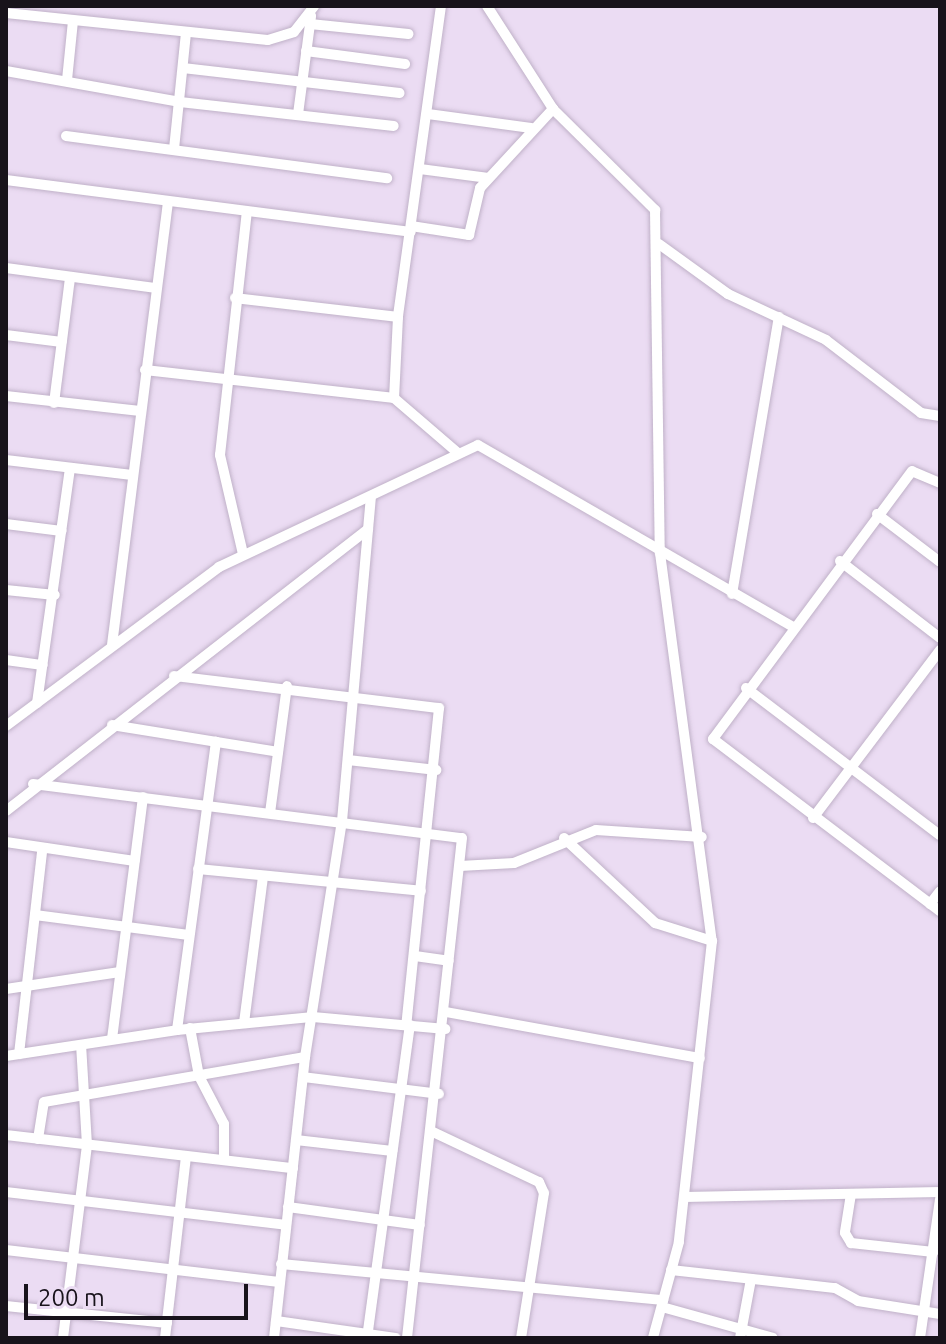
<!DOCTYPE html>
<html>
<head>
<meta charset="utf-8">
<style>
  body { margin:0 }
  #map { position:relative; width:946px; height:1344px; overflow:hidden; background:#ebdcf3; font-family:Ubuntu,sans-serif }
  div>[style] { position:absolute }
  .roads { filter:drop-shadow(0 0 2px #c0b1c8) drop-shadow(0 0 2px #c0b1c8) }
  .minor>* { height:10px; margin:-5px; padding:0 5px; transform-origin:5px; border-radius:5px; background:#fff }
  span { translate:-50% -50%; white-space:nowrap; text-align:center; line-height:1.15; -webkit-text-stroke:6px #ebdcf3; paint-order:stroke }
  .frame { position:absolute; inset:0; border:8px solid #18131b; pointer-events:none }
  .scale { position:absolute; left:24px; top:1284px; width:224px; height:36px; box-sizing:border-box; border:4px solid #18131b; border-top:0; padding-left:10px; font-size:24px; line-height:28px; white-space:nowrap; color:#18131b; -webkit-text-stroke:6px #ebdcf3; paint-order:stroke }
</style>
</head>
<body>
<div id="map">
  <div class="roads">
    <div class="minor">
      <div style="left:441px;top:6px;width:314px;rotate:97.9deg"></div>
      <div style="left:398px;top:317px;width:81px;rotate:92.8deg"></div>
      <div style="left:394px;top:398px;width:84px;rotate:40.7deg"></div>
      <div style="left:487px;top:6px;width:122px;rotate:57.3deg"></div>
      <div style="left:553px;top:109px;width:144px;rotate:44.7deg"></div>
      <div style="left:655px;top:210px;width:343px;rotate:89.2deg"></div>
      <div style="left:660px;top:553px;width:391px;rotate:82.4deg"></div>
      <div style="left:712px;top:941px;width:303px;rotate:96.3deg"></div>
      <div style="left:679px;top:1242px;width:99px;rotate:105.2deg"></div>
      <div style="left:6px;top:13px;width:263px;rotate:5.9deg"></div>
      <div style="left:268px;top:40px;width:27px;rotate:-17deg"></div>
      <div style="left:294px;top:32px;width:33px;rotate:-52deg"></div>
      <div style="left:310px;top:24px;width:99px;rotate:5.8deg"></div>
      <div style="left:306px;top:51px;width:100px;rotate:7.5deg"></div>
      <div style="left:183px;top:68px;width:218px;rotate:6.6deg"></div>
      <div style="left:6px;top:71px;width:177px;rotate:10.1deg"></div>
      <div style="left:180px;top:102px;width:215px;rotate:6.4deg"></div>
      <div style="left:67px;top:80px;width:59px;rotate:-84.2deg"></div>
      <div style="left:298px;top:114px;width:99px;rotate:-82.4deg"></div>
      <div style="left:428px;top:114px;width:104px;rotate:7.7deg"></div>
      <div style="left:66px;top:136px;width:324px;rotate:7.5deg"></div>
      <div style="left:174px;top:149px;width:117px;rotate:-84.1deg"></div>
      <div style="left:420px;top:169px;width:69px;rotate:7.5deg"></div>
      <div style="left:6px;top:180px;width:408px;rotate:7.3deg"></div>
      <div style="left:411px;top:226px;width:59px;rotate:8.8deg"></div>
      <div style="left:469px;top:235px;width:48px;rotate:-76.8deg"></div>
      <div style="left:480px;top:188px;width:108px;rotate:-47.3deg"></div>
      <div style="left:659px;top:244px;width:85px;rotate:35.9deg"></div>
      <div style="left:728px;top:294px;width:108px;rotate:25.1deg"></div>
      <div style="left:826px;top:340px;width:120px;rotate:37.5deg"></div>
      <div style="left:921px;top:413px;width:19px;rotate:9deg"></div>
      <div style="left:6px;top:268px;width:150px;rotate:7.6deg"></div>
      <div style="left:235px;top:298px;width:164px;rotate:6.6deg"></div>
      <div style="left:6px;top:335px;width:56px;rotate:7.1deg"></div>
      <div style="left:145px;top:370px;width:251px;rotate:6.4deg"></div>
      <div style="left:6px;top:396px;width:135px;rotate:6.4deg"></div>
      <div style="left:54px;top:403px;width:126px;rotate:-82.7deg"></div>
      <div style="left:6px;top:460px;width:127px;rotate:6.8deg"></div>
      <div style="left:940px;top:483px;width:30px;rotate:-157deg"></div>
      <div style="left:912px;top:471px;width:334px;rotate:126.6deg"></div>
      <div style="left:713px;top:739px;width:285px;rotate:37.2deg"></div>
      <div style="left:877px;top:514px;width:79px;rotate:37.3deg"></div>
      <div style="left:6px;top:524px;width:56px;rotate:7.1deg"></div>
      <div style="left:243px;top:554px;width:102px;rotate:-103.1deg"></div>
      <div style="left:220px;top:455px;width:244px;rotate:-83.7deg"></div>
      <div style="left:840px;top:561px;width:126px;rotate:37.6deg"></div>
      <div style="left:6px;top:590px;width:49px;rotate:5.8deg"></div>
      <div style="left:732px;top:594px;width:281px;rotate:-80.4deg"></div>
      <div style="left:112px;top:645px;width:445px;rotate:-82.8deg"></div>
      <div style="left:6px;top:660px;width:37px;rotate:8deg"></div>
      <div style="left:174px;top:676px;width:267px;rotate:6.9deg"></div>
      <div style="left:439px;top:708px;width:319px;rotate:95.9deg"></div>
      <div style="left:746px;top:688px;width:243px;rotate:37.2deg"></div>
      <div style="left:37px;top:703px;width:237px;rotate:-82deg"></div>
      <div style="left:112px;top:725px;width:168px;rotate:9.2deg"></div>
      <div style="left:6px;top:726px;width:266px;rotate:-36.7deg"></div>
      <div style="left:219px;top:567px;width:286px;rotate:-25.2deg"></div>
      <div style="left:478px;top:445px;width:362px;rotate:30deg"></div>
      <div style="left:348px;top:760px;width:89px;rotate:6.5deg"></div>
      <div style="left:33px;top:784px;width:432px;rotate:7.2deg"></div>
      <div style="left:462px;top:838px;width:503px;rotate:96.28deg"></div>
      <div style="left:6px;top:811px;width:459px;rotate:-37.9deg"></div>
      <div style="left:270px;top:813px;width:128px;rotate:-82.4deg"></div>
      <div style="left:813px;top:818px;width:211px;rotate:-52.9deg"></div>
      <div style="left:564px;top:838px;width:125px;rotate:43deg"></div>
      <div style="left:655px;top:923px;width:60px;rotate:17.5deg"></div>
      <div style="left:6px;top:842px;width:130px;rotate:8.4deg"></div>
      <div style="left:460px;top:866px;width:54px;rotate:-3.2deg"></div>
      <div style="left:514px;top:863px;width:88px;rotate:-21.9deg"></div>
      <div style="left:596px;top:830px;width:106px;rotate:3.8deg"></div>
      <div style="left:198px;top:869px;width:224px;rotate:5.6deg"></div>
      <div style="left:930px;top:904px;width:16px;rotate:-52deg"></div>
      <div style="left:35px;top:915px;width:155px;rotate:7.4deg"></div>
      <div style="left:415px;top:956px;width:34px;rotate:8deg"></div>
      <div style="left:6px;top:989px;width:115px;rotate:-8.5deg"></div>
      <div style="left:446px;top:1012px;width:258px;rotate:10.3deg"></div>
      <div style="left:244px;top:1023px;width:147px;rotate:-82.6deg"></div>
      <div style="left:190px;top:1028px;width:49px;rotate:79.4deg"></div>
      <div style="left:199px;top:1076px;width:54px;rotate:62.5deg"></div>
      <div style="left:224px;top:1124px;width:36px;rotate:90deg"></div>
      <div style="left:177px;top:1030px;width:291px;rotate:-82.3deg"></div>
      <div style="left:112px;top:1039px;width:244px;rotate:-82.7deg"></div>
      <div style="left:19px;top:1054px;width:203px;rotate:-83.5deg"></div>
      <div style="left:6px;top:1056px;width:173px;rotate:-8.6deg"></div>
      <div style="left:177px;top:1030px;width:137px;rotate:-5.5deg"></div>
      <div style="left:313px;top:1017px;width:133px;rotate:5.2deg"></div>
      <div style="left:303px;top:1077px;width:137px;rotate:7.1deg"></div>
      <div style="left:433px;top:1132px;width:117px;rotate:25.3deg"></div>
      <div style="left:539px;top:1182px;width:12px;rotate:66deg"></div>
      <div style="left:544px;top:1193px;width:147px;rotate:99deg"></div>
      <div style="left:6px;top:1135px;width:289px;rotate:6.6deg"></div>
      <div style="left:38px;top:1139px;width:37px;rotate:-81deg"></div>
      <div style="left:44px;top:1102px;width:265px;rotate:-9.8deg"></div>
      <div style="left:296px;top:1140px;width:97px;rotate:6.5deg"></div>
      <div style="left:6px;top:1192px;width:282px;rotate:6.7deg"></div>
      <div style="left:851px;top:1194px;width:39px;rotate:99deg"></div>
      <div style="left:845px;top:1233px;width:12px;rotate:59deg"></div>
      <div style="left:851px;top:1243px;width:83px;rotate:6.2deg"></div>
      <div style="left:684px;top:1197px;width:256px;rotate:-1.1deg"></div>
      <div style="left:288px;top:1207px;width:133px;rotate:7.8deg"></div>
      <div style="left:6px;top:1250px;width:275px;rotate:6.7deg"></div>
      <div style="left:281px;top:1264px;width:384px;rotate:5.4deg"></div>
      <div style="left:671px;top:1270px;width:165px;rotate:6.3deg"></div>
      <div style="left:835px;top:1288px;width:26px;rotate:29deg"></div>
      <div style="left:858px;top:1301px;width:83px;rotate:9deg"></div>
      <div style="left:6px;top:1306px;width:162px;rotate:6deg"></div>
      <div style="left:662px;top:1307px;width:115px;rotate:15.6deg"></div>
      <div style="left:276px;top:1321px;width:121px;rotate:8.1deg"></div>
      <div style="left:63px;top:1338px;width:194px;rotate:-82.9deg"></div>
      <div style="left:87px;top:1145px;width:100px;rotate:-93.4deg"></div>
      <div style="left:165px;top:1338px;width:183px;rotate:-83.4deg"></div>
      <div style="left:274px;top:1338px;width:283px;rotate:-83.7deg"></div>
      <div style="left:305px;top:1057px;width:239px;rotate:-81.1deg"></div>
      <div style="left:342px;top:821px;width:324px;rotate:-84.9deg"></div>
      <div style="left:367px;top:1338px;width:316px;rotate:-82.2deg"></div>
      <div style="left:740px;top:1338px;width:60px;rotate:-79.4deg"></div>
      <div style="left:920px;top:1338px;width:140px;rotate:-81.8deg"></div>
    </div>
  </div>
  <div class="frame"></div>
  <div class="scale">200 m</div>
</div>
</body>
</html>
